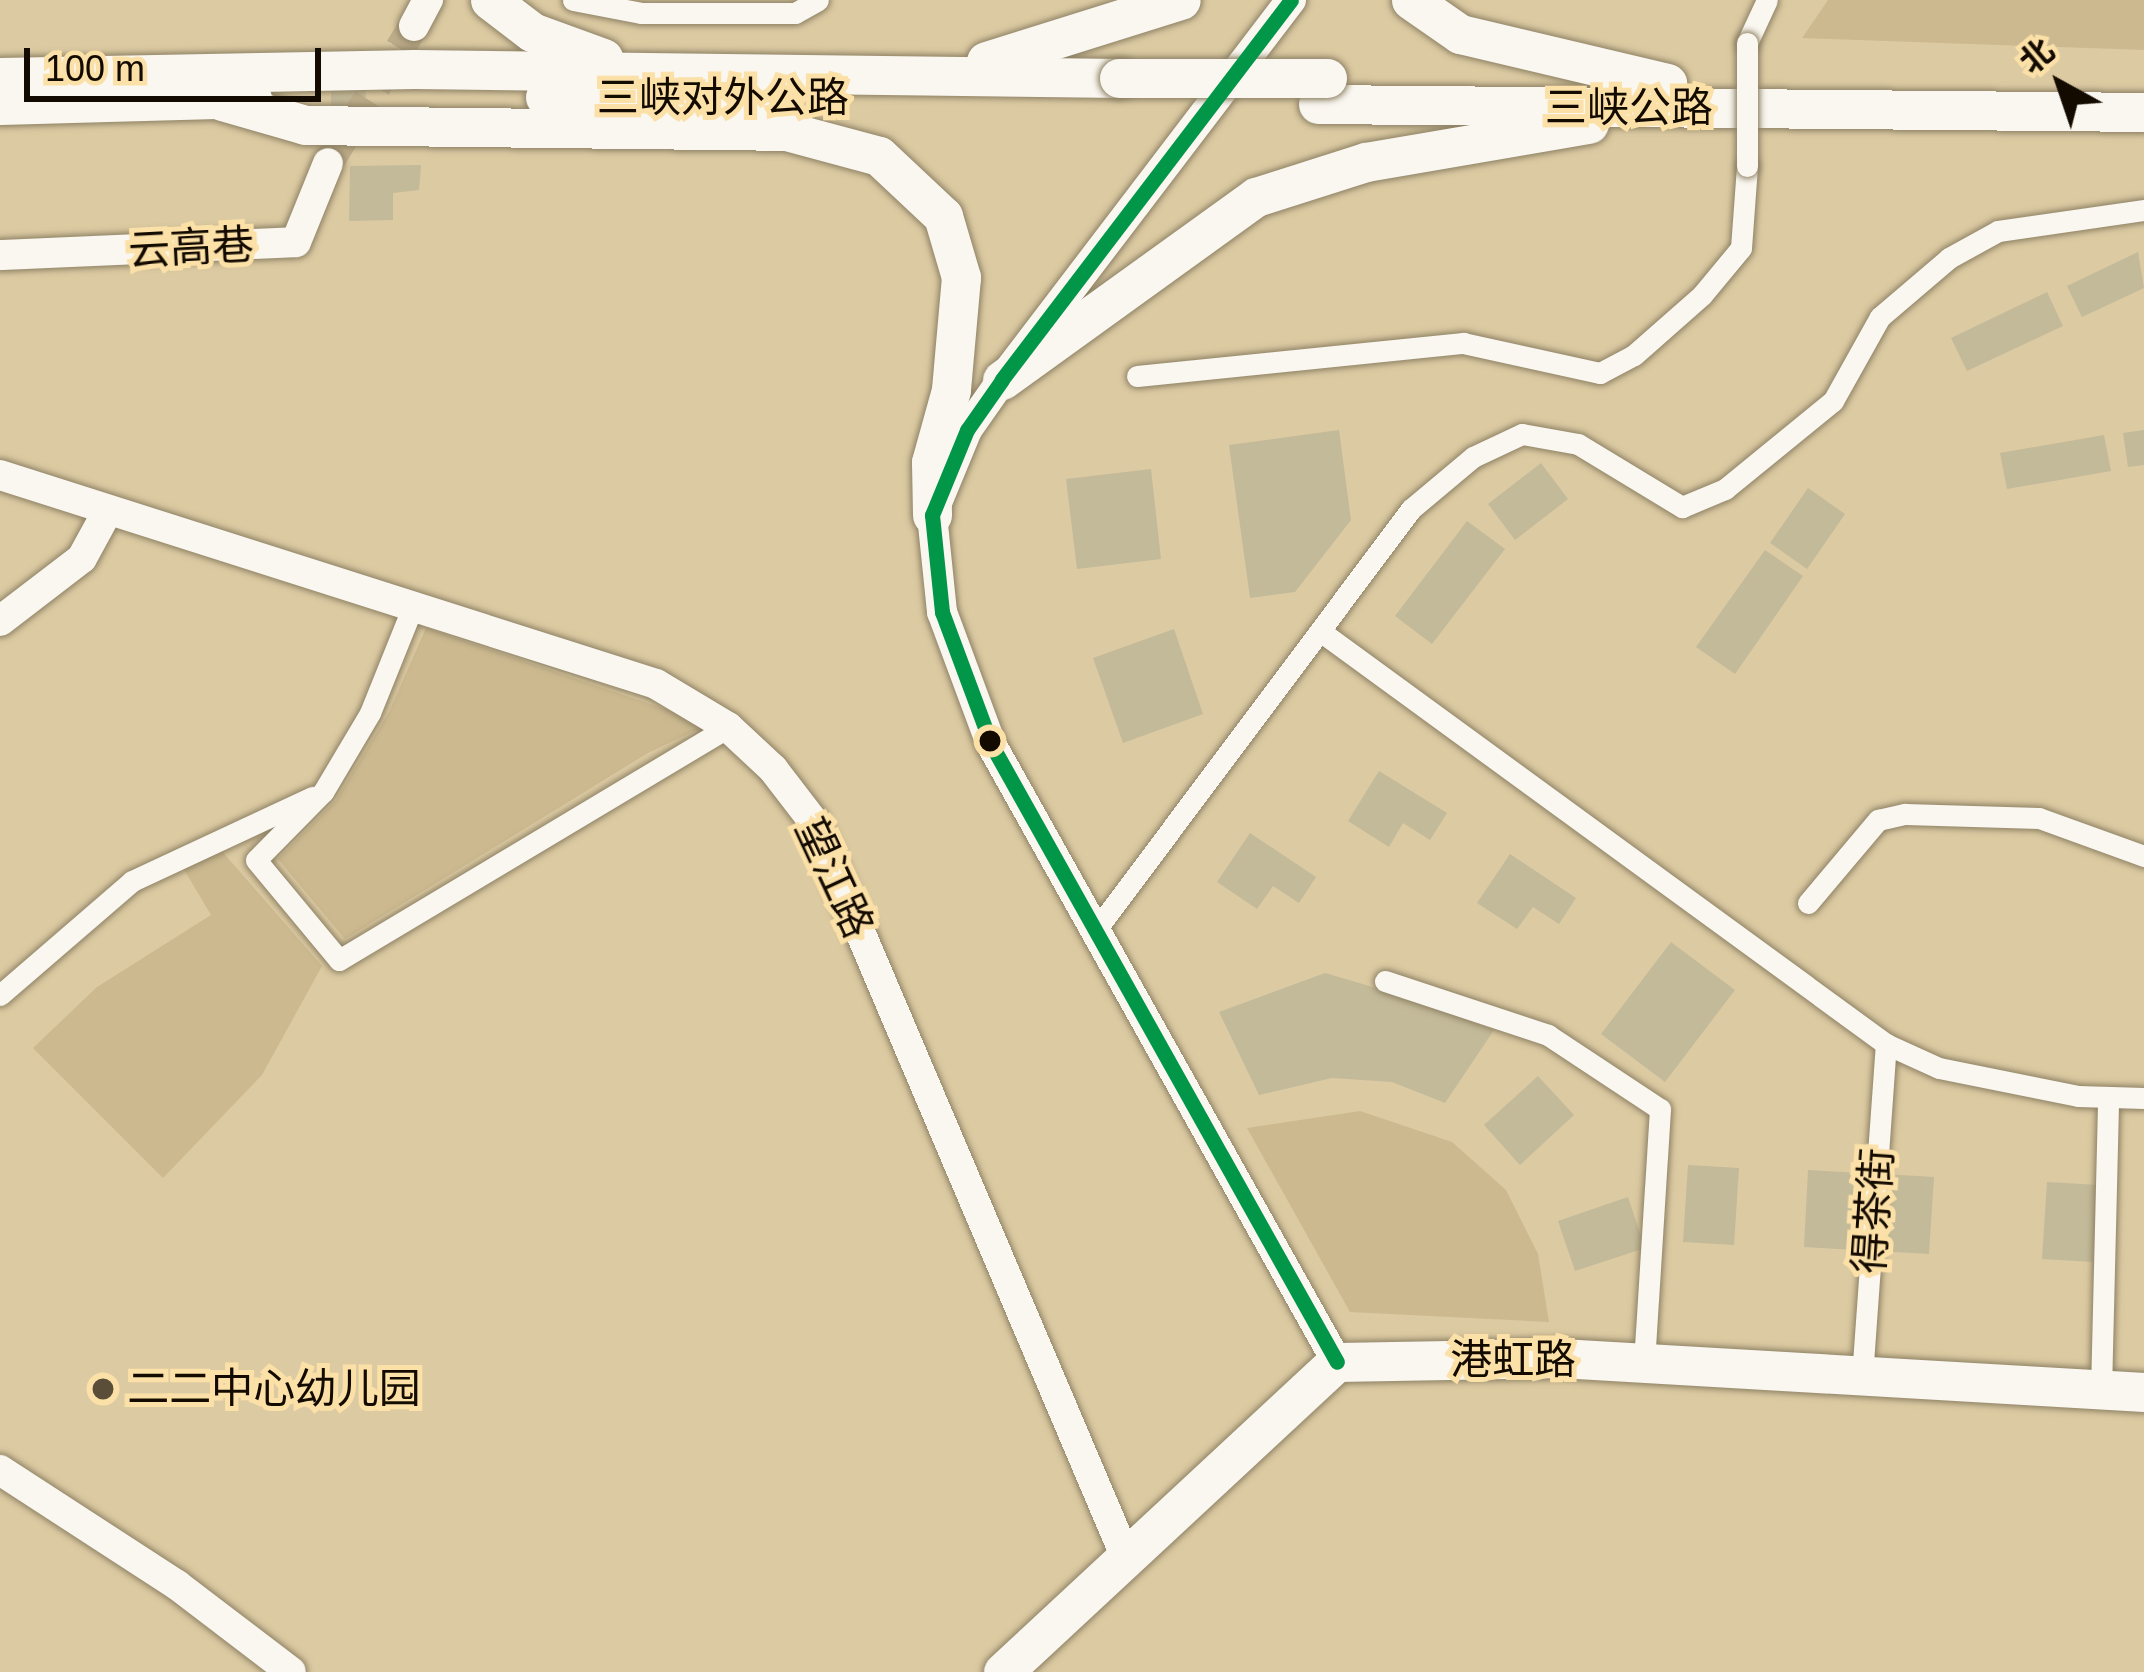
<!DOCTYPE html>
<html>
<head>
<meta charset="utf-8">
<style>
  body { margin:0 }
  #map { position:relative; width:2144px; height:1672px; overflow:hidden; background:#dccaa2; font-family:Helvetica,"Noto Sans SC",sans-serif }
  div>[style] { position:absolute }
  .green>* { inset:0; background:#ccb990 }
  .building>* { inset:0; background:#c3ba99 }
  .secondary-tunnel>* { height:30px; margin-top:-15px; transform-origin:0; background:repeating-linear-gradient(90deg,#bead8a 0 30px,transparent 0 45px) }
  .roads { filter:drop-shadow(0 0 3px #8e8265) drop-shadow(0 0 3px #8e8265) }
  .street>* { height:21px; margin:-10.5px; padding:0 10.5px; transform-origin:10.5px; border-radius:10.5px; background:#faf7f1 }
  .secondary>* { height:30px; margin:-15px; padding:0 15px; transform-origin:15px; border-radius:15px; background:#faf7f1 }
  .highway>* { height:39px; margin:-19.5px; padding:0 19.5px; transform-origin:19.5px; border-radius:19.5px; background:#faf7f1 }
  .bridges { filter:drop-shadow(0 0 3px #8e8265) drop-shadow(0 0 3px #8e8265) }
  .street-bridge>* { height:21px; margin:-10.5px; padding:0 10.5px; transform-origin:10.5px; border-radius:10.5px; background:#faf7f1 }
  .highway-bridge>* { height:39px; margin:-19.5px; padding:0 19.5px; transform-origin:19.5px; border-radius:19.5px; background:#faf7f1 }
  .bus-1>* { height:15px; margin:-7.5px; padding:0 7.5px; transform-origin:7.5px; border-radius:7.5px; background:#029649 }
  .dots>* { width:33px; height:33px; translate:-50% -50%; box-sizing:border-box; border:6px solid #fbe0a7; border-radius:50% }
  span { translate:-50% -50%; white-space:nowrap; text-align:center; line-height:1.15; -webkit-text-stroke:10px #fbe0a7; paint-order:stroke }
  .street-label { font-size:42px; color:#140b00 }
  .poi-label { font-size:42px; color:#140b00 }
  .left { translate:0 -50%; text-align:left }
  .north { position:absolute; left:2000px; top:24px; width:120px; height:120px; -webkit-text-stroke:9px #fbe0a7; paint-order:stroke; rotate:320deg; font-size:33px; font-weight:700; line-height:48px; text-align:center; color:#140b00 }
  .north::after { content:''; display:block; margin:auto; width:42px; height:54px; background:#140b00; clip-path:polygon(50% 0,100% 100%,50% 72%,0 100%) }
  .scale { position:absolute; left:24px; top:48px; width:297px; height:54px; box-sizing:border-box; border:6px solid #140b00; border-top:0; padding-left:15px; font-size:36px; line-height:42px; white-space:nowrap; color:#140b00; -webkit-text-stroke:9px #fbe0a7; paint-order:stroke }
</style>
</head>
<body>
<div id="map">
  <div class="green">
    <div style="clip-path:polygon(1828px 0,2144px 0,2144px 50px,1802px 38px)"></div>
    <div style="clip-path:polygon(426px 628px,709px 724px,648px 753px,345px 939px,278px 859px,336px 800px,389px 712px)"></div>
    <div style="clip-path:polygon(220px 849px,322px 966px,262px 1075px,163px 1178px,33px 1048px,97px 987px,211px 915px,183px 868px)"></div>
    <div style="clip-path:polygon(1360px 1111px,1452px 1142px,1506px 1190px,1538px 1254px,1549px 1322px,1350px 1312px,1247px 1128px)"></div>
  </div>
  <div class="building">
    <div style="clip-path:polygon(331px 52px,366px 52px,365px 140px,331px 142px)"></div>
    <div style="clip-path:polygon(421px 165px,419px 190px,393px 193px,393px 220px,349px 221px,350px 166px)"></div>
    <div style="clip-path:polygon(2138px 252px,2144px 288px,2082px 317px,2067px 286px)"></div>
    <div style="clip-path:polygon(2047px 292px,2063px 326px,1967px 371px,1951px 338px)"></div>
    <div style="clip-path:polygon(1339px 430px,1351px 520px,1295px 592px,1250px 598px,1229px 445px)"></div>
    <div style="clip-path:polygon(2144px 430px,2144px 465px,2128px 467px,2123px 433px)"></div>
    <div style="clip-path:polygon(2104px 435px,2111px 471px,2007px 489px,2000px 453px)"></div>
    <div style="clip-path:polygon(1541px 463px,1568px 499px,1515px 540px,1488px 504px)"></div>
    <div style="clip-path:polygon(1151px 469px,1161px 559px,1077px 569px,1066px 479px)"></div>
    <div style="clip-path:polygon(1808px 488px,1845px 514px,1807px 569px,1770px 543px)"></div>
    <div style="clip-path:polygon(1467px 521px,1505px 549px,1432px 644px,1395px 616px)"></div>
    <div style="clip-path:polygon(1765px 550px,1803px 576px,1735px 674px,1696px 647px)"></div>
    <div style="clip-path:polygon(1174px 629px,1203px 714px,1123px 743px,1093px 658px)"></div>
    <div style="clip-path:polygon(1379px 771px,1447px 813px,1430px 840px,1403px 823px,1389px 847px,1348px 821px)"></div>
    <div style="clip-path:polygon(1250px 833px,1316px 877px,1299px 903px,1273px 886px,1257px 909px,1217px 882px)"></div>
    <div style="clip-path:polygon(1510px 854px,1576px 898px,1559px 924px,1533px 907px,1517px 929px,1477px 903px)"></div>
    <div style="clip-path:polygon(1671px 942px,1735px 990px,1665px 1082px,1601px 1034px)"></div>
    <div style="clip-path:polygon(1325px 973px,1407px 997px,1494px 1030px,1445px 1103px,1392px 1082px,1332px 1078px,1259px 1095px,1219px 1012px)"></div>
    <div style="clip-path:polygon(1538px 1076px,1574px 1115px,1520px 1165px,1484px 1125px)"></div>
    <div style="clip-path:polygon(1688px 1165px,1739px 1168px,1734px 1245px,1683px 1242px)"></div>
    <div style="clip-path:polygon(1808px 1170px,1860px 1173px,1855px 1250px,1804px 1247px)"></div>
    <div style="clip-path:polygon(1883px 1174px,1934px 1177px,1929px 1254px,1878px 1251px)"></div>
    <div style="clip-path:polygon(2047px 1182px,2098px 1185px,2093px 1262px,2042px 1259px)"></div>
    <div style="clip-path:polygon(1628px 1197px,1645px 1248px,1575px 1271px,1558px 1221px)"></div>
  </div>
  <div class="secondary-tunnel">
    <div style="left:328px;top:163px;width:162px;rotate:-57.9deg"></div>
  </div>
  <div class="roads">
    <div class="street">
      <div style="left:573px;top:0;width:69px;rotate:10.8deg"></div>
      <div style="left:641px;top:13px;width:154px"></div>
      <div style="left:795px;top:13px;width:26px;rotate:-29deg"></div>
      <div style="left:1747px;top:43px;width:47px;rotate:-65.1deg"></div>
      <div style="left:1137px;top:376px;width:328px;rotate:-5.8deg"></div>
      <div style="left:1463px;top:343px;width:140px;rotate:12.4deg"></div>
      <div style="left:1600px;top:373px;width:38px;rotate:-28deg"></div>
      <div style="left:1634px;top:355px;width:91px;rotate:-41.4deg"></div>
      <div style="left:1702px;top:295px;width:61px;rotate:-50.3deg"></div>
      <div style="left:1741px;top:248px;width:82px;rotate:-85.8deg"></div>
      <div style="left:413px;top:606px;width:115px;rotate:111.9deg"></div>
      <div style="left:370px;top:713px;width:92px;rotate:120.7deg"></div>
      <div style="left:323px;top:792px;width:95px;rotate:134.6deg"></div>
      <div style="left:256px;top:860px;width:130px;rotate:50.3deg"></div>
      <div style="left:339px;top:960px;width:453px;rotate:-30.9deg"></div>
      <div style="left:1320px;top:631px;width:701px;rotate:36.12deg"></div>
      <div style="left:1886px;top:1044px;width:58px;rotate:24.4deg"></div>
      <div style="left:1939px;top:1068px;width:142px;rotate:11.4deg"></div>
      <div style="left:2078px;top:1096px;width:66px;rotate:1.7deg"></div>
      <div style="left:1808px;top:903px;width:109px;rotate:-49.9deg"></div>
      <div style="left:1878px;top:820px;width:28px;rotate:-13deg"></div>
      <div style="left:1905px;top:814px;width:134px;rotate:1.7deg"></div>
      <div style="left:2039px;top:818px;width:112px;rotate:19.9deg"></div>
      <div style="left:1095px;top:931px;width:527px;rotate:-53.17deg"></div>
      <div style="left:1411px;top:509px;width:81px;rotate:-40deg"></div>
      <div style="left:1473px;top:457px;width:54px;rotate:-25.1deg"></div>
      <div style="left:1522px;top:434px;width:57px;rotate:10.1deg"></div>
      <div style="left:1578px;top:444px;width:122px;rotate:31.2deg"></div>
      <div style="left:1682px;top:507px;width:47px;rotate:-22.7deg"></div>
      <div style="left:1725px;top:489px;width:139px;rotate:-39.2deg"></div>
      <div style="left:1833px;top:401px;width:96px;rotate:-60.8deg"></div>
      <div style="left:1880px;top:317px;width:91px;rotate:-40.5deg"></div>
      <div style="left:1949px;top:258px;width:56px;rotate:-28.9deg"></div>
      <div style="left:1998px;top:231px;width:148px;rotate:-8.2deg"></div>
      <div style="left:1385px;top:981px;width:172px;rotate:18.3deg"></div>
      <div style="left:1548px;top:1035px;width:134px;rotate:33.5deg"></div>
      <div style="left:1660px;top:1109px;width:255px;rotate:93.6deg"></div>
      <div style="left:0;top:995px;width:174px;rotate:-40.8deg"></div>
      <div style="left:132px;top:881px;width:199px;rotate:-25deg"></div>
      <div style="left:1862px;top:1377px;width:334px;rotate:-85.9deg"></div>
      <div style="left:2101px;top:1391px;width:294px;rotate:-88.6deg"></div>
    </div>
    <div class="secondary">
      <div style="left:1291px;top:0;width:477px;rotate:127.3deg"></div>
      <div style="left:1002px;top:380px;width:61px;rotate:125deg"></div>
      <div style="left:967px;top:430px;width:92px;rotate:112.4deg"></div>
      <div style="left:932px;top:515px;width:98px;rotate:84.1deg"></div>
      <div style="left:942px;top:612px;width:141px;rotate:69.6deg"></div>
      <div style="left:991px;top:744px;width:708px;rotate:60.76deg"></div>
      <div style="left:414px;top:26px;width:30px;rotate:-62deg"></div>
      <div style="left:0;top:255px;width:296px;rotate:-2.5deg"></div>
      <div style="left:296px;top:242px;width:85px;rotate:-67.9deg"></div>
      <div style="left:0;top:475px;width:688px;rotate:17.67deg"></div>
      <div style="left:656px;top:684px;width:84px;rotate:30.8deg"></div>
      <div style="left:728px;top:727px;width:62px;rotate:43deg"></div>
      <div style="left:773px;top:769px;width:66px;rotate:52.4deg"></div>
      <div style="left:813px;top:821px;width:795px;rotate:66.98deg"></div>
      <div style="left:0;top:621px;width:103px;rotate:-37.5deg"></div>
      <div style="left:82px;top:558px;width:50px;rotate:-61.4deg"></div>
      <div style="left:0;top:1470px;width:211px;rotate:33deg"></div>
      <div style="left:177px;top:1585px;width:143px;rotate:37.3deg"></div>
    </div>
    <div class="highway">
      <div style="left:490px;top:0;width:53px;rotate:37.3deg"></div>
      <div style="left:532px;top:32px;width:76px;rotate:20.1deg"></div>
      <div style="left:1411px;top:0;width:60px;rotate:34.8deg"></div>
      <div style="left:1460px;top:34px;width:213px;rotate:13.3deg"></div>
      <div style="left:986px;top:61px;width:204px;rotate:-17.4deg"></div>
      <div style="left:0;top:77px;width:414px;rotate:-1.1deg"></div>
      <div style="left:414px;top:69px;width:705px;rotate:0.73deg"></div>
      <div style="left:545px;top:97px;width:211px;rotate:0.5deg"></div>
      <div style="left:222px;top:101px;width:86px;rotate:16.1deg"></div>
      <div style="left:305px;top:125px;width:481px;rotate:0.7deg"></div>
      <div style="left:786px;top:131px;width:96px;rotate:15deg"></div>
      <div style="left:879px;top:156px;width:88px;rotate:43.2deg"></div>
      <div style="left:943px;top:216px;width:64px;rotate:73.6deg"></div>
      <div style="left:961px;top:277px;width:113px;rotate:95.1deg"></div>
      <div style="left:951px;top:390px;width:75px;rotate:105.5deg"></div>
      <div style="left:931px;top:462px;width:53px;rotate:88.9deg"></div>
      <div style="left:1318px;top:104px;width:826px;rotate:0.55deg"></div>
      <div style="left:0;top:105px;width:252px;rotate:-1.6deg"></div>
      <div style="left:1002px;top:380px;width:313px;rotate:-35.8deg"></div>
      <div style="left:1256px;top:197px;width:115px;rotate:-17.7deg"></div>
      <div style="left:1366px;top:162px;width:226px;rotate:-9.7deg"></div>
      <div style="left:1003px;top:1672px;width:456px;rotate:-42.9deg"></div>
      <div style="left:1337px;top:1362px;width:223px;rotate:-1deg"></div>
      <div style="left:1560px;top:1358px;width:585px;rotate:3.33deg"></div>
    </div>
  </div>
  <div class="bridges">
    <div class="street-bridge">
      <div style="left:1747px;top:43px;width:123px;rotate:90deg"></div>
    </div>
    <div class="highway-bridge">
      <div style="left:1119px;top:78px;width:208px"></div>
    </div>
  </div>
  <div class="bus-1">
    <div style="left:1291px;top:0;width:477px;rotate:127.3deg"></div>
    <div style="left:1002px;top:380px;width:61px;rotate:125deg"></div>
    <div style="left:967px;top:430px;width:92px;rotate:112.4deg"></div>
    <div style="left:932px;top:515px;width:98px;rotate:84.1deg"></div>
    <div style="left:942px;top:612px;width:141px;rotate:69.6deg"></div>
    <div style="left:991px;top:744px;width:708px;rotate:60.76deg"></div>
  </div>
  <div class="dots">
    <div style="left:990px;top:741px;background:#140b00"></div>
    <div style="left:103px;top:1389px;background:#5a4e39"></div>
  </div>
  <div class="street-label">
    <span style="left:723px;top:98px">三峡对外公路</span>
    <span style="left:1629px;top:108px">三峡公路</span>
    <span style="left:191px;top:248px;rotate:-3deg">云高巷</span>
    <span style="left:834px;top:878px;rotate:65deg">望江路</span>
    <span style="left:1874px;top:1211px;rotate:-86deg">得茶街</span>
    <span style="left:1513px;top:1360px">港虹路</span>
  </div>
  <div class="poi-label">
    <span class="left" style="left:127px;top:1389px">二二中心幼儿园</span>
  </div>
  <div class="north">北</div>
  <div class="scale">100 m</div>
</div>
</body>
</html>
